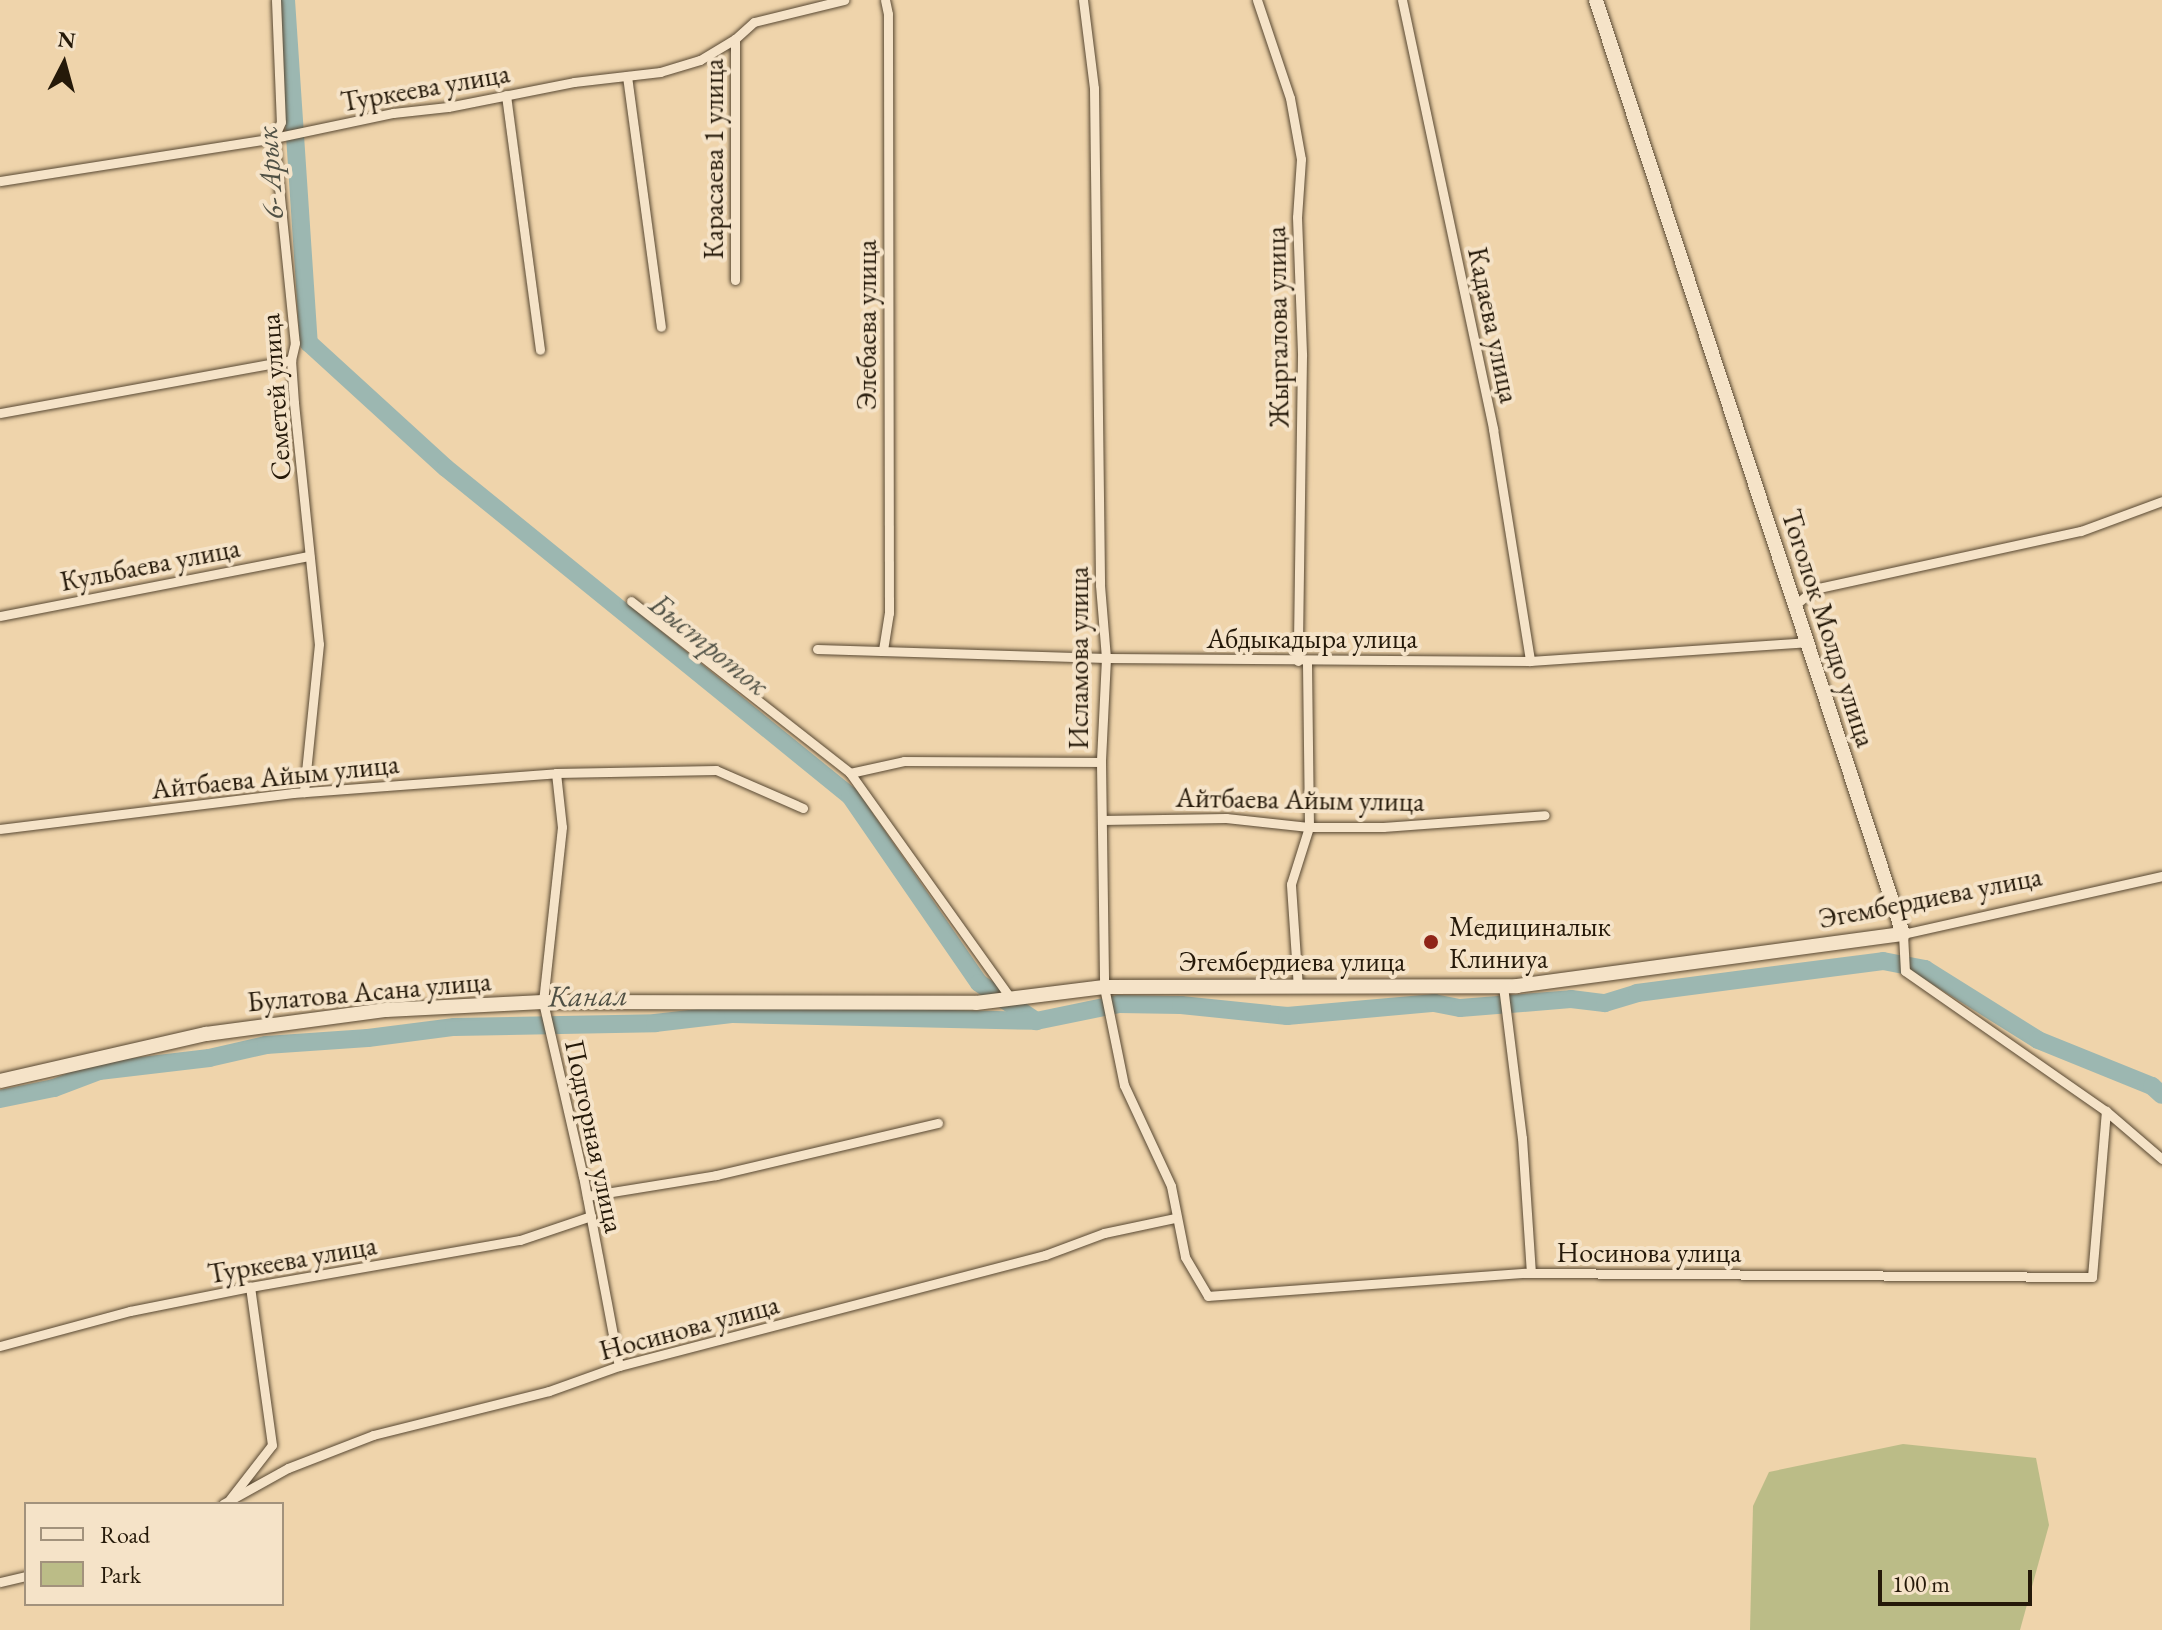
<!DOCTYPE html>
<html>
<head>
<meta charset="utf-8">
<style>
  body { margin:0 }
  #map { position:relative; width:2162px; height:1630px; overflow:hidden; background:#efd4ab; font-family:"EB Garamond",serif }
  div>[style] { position:absolute }
  .green>* { inset:0; background:#bbbc87 }
  .river>* { height:18px; margin:-9px; padding:0 9px; transform-origin:9px; border-radius:9px; background:#9cb7b1 }
  .roads { filter:drop-shadow(0 0 2px #584832) drop-shadow(0 0 2px #584832) }
  .street>* { height:9px; margin:-4.5px; padding:0 4.5px; transform-origin:4.5px; border-radius:4.5px; background:#f5e3c8 }
  .secondary>* { height:14px; margin:-7px; padding:0 7px; transform-origin:7px; border-radius:7px; background:#f5e3c8 }
  .dots>* { width:22px; height:22px; translate:-50% -50%; box-sizing:border-box; border:4px solid #f5e3c8; border-radius:50% }
  span { translate:-50% -50%; white-space:nowrap; text-align:center; line-height:1.15; -webkit-text-stroke:8px #f5e3c8; paint-order:stroke }
  .street-label { font-size:28px; color:#251909 }
  .poi-label { font-size:28px; color:#251909 }
  .left { translate:0 -50%; text-align:left }
  .water-label { font-size:30px; color:#4f5044; font-style:italic }
  .legend { position:absolute; left:24px; top:1502px; width:260px; height:104px; box-sizing:border-box; background:#f5e3c8; border:2px solid #a2927c; margin:0; padding:10px 14px; list-style:none; font-size:24px; color:#251909 }
  .legend li { display:flex; align-items:center; gap:16px; height:40px }
  .legend b { width:40px; border:2px solid #a2927c }
  .north { position:absolute; left:24px; top:24px; width:80px; height:80px; -webkit-text-stroke:6px #f5e3c8; paint-order:stroke; rotate:6deg; font-size:22px; font-weight:700; line-height:32px; text-align:center; color:#251909 }
  .north::after { content:''; display:block; margin:auto; width:28px; height:36px; background:#251909; clip-path:polygon(50% 0,100% 100%,50% 72%,0 100%) }
  .scale { position:absolute; left:1878px; top:1570px; width:154px; height:36px; box-sizing:border-box; border:4px solid #251909; border-top:0; padding-left:10px; font-size:24px; line-height:28px; white-space:nowrap; color:#251909; -webkit-text-stroke:6px #f5e3c8; paint-order:stroke }
</style>
</head>
<body>
<div id="map">
  <div class="green">
    <div style="clip-path:polygon(1903px 1444px,2036px 1458px,2049px 1525px,2020px 1630px,1750px 1630px,1753px 1506px,1769px 1472px)"></div>
  </div>
  <div class="river">
    <div style="left:286px;top:0;width:344px;rotate:86.2deg"></div>
    <div style="left:309px;top:343px;width:185px;rotate:42.4deg"></div>
    <div style="left:446px;top:468px;width:520px;rotate:39.07deg"></div>
    <div style="left:850px;top:796px;width:227px;rotate:55.4deg"></div>
    <div style="left:979px;top:983px;width:69px;rotate:33.7deg"></div>
    <div style="left:0;top:1099px;width:55px;rotate:-11.5deg"></div>
    <div style="left:54px;top:1088px;width:48px;rotate:-20.7deg"></div>
    <div style="left:99px;top:1071px;width:111px;rotate:-6.7deg"></div>
    <div style="left:209px;top:1058px;width:58px;rotate:-12.8deg"></div>
    <div style="left:266px;top:1045px;width:102px;rotate:-3.9deg"></div>
    <div style="left:368px;top:1038px;width:87px;rotate:-7.3deg"></div>
    <div style="left:454px;top:1027px;width:201px;rotate:-1.1deg"></div>
    <div style="left:655px;top:1023px;width:79px;rotate:-6.6deg"></div>
    <div style="left:733px;top:1014px;width:303px;rotate:1.3deg"></div>
    <div style="left:1036px;top:1021px;width:85px;rotate:-11.6deg"></div>
    <div style="left:1119px;top:1004px;width:62px;rotate:0.9deg"></div>
    <div style="left:1181px;top:1005px;width:107px;rotate:5.9deg"></div>
    <div style="left:1287px;top:1016px;width:148px;rotate:-5.1deg"></div>
    <div style="left:1434px;top:1003px;width:26px;rotate:11deg"></div>
    <div style="left:1460px;top:1008px;width:111px;rotate:-4.6deg"></div>
    <div style="left:1571px;top:999px;width:34px;rotate:7deg"></div>
    <div style="left:1605px;top:1003px;width:34px;rotate:-17deg"></div>
    <div style="left:1637px;top:993px;width:248px;rotate:-7.4deg"></div>
    <div style="left:1883px;top:961px;width:43px;rotate:10.8deg"></div>
    <div style="left:1925px;top:969px;width:133px;rotate:32.1deg"></div>
    <div style="left:2038px;top:1040px;width:123px;rotate:22deg"></div>
    <div style="left:2152px;top:1086px;width:13px;rotate:42deg"></div>
  </div>
  <div class="roads">
    <div class="street">
      <div style="left:276px;top:0;width:122px;rotate:87.7deg"></div>
      <div style="left:281px;top:122px;width:17px;rotate:114deg"></div>
      <div style="left:274px;top:138px;width:206px;rotate:84.2deg"></div>
      <div style="left:295px;top:343px;width:17px;rotate:103deg"></div>
      <div style="left:291px;top:360px;width:43px;rotate:86deg"></div>
      <div style="left:294px;top:403px;width:242px;rotate:84.1deg"></div>
      <div style="left:319px;top:644px;width:149px;rotate:95.8deg"></div>
      <div style="left:1083px;top:0;width:89px;rotate:82.9deg"></div>
      <div style="left:1094px;top:88px;width:497px;rotate:89.3deg"></div>
      <div style="left:1100px;top:585px;width:73px;rotate:85.3deg"></div>
      <div style="left:1106px;top:658px;width:104px;rotate:92.8deg"></div>
      <div style="left:1101px;top:762px;width:225px;rotate:89.2deg"></div>
      <div style="left:1104px;top:987px;width:100px;rotate:78.5deg"></div>
      <div style="left:1124px;top:1085px;width:111px;rotate:65deg"></div>
      <div style="left:1171px;top:1186px;width:72px;rotate:78.8deg"></div>
      <div style="left:1185px;top:1257px;width:45px;rotate:59.5deg"></div>
      <div style="left:1208px;top:1296px;width:317px;rotate:-4.2deg"></div>
      <div style="left:1524px;top:1273px;width:568px;rotate:0.4deg"></div>
      <div style="left:2092px;top:1277px;width:167px;rotate:-85.2deg"></div>
      <div style="left:1257px;top:0;width:103px;rotate:71.4deg"></div>
      <div style="left:1290px;top:98px;width:62px;rotate:79.8deg"></div>
      <div style="left:1301px;top:159px;width:58px;rotate:93.9deg"></div>
      <div style="left:1297px;top:217px;width:139px;rotate:87.9deg"></div>
      <div style="left:1302px;top:356px;width:305px;rotate:90.8deg"></div>
      <div style="left:1402px;top:0;width:439px;rotate:78deg"></div>
      <div style="left:1493px;top:429px;width:235px;rotate:80.9deg"></div>
      <div style="left:627px;top:76px;width:253px;rotate:82.3deg"></div>
      <div style="left:506px;top:95px;width:257px;rotate:82.4deg"></div>
      <div style="left:0;top:181px;width:277px;rotate:-8.9deg"></div>
      <div style="left:274px;top:138px;width:122px;rotate:-11.9deg"></div>
      <div style="left:393px;top:113px;width:55px;rotate:-6.2deg"></div>
      <div style="left:448px;top:107px;width:128px;rotate:-11.2deg"></div>
      <div style="left:574px;top:82px;width:87px;rotate:-6.6deg"></div>
      <div style="left:660px;top:72px;width:42px;rotate:-16.7deg"></div>
      <div style="left:700px;top:60px;width:41px;rotate:-31deg"></div>
      <div style="left:735px;top:39px;width:25px;rotate:-42deg"></div>
      <div style="left:754px;top:22px;width:93px;rotate:-13.7deg"></div>
      <div style="left:735px;top:280px;width:241px;rotate:-90deg"></div>
      <div style="left:0;top:413px;width:296px;rotate:-10.3deg"></div>
      <div style="left:631px;top:601px;width:278px;rotate:38.1deg"></div>
      <div style="left:850px;top:773px;width:277px;rotate:54.5deg"></div>
      <div style="left:1794px;top:606px;width:26px;rotate:-40deg"></div>
      <div style="left:1814px;top:589px;width:273px;rotate:-12.3deg"></div>
      <div style="left:2081px;top:531px;width:86px;rotate:-20.3deg"></div>
      <div style="left:0;top:616px;width:315px;rotate:-11deg"></div>
      <div style="left:817px;top:649px;width:289px;rotate:1.8deg"></div>
      <div style="left:1106px;top:658px;width:424px;rotate:0.4deg"></div>
      <div style="left:1530px;top:661px;width:277px;rotate:-3.9deg"></div>
      <div style="left:883px;top:650px;width:37px;rotate:-81deg"></div>
      <div style="left:889px;top:613px;width:599px;rotate:-90.1deg"></div>
      <div style="left:888px;top:14px;width:14px;rotate:-102deg"></div>
      <div style="left:556px;top:773px;width:54px;rotate:83.7deg"></div>
      <div style="left:562px;top:827px;width:176px;rotate:96.2deg"></div>
      <div style="left:543px;top:1002px;width:179px;rotate:77.1deg"></div>
      <div style="left:583px;top:1176px;width:193px;rotate:79.3deg"></div>
      <div style="left:850px;top:773px;width:55px;rotate:-12.5deg"></div>
      <div style="left:904px;top:761px;width:197px;rotate:0.3deg"></div>
      <div style="left:1102px;top:820px;width:124px;rotate:-0.9deg"></div>
      <div style="left:1226px;top:818px;width:83px;rotate:6.2deg"></div>
      <div style="left:1309px;top:827px;width:74px"></div>
      <div style="left:1383px;top:827px;width:162px;rotate:-4.2deg"></div>
      <div style="left:0;top:829px;width:295px;rotate:-7deg"></div>
      <div style="left:293px;top:793px;width:264px;rotate:-4.3deg"></div>
      <div style="left:556px;top:773px;width:160px;rotate:-1.1deg"></div>
      <div style="left:716px;top:770px;width:95px;rotate:23.6deg"></div>
      <div style="left:2162px;top:876px;width:265px;rotate:167.4deg"></div>
      <div style="left:1903px;top:934px;width:37px;rotate:87deg"></div>
      <div style="left:1905px;top:971px;width:245px;rotate:34.9deg"></div>
      <div style="left:2106px;top:1111px;width:74px;rotate:40.6deg"></div>
      <div style="left:1503px;top:986px;width:153px;rotate:82.9deg"></div>
      <div style="left:1522px;top:1138px;width:135px;rotate:86.2deg"></div>
      <div style="left:1298px;top:988px;width:104px;rotate:-93.9deg"></div>
      <div style="left:1291px;top:884px;width:60px;rotate:-72.5deg"></div>
      <div style="left:1309px;top:827px;width:166px;rotate:-90.7deg"></div>
      <div style="left:587px;top:1196px;width:131px;rotate:-9.2deg"></div>
      <div style="left:716px;top:1175px;width:228px;rotate:-13.2deg"></div>
      <div style="left:0;top:1346px;width:135px;rotate:-15.1deg"></div>
      <div style="left:130px;top:1311px;width:122px;rotate:-11.3deg"></div>
      <div style="left:250px;top:1287px;width:274px;rotate:-9.9deg"></div>
      <div style="left:520px;top:1240px;width:75px;rotate:-18.7deg"></div>
      <div style="left:230px;top:1499px;width:68px;rotate:-52.1deg"></div>
      <div style="left:272px;top:1445px;width:160px;rotate:-97.9deg"></div>
      <div style="left:223px;top:1504px;width:74px;rotate:-29deg"></div>
      <div style="left:288px;top:1468px;width:91px;rotate:-21.2deg"></div>
      <div style="left:373px;top:1435px;width:181px;rotate:-14deg"></div>
      <div style="left:549px;top:1391px;width:74px;rotate:-19.7deg"></div>
      <div style="left:619px;top:1366px;width:440px;rotate:-14.6deg"></div>
      <div style="left:1045px;top:1255px;width:63px;rotate:-20.4deg"></div>
      <div style="left:1104px;top:1233px;width:73px;rotate:-11.9deg"></div>
      <div style="left:0;top:1582px;width:27px;rotate:-13deg"></div>
    </div>
    <div class="secondary">
      <div style="left:0;top:1081px;width:211px;rotate:-12.9deg"></div>
      <div style="left:206px;top:1034px;width:182px;rotate:-7.6deg"></div>
      <div style="left:386px;top:1010px;width:157px;rotate:-2.9deg"></div>
      <div style="left:543px;top:1002px;width:433px;rotate:0.1deg"></div>
      <div style="left:976px;top:1003px;width:129px;rotate:-7.1deg"></div>
      <div style="left:1104px;top:987px;width:413px;rotate:-0.1deg"></div>
      <div style="left:1517px;top:986px;width:389px;rotate:-7.7deg"></div>
      <div style="left:1903px;top:934px;width:983px;rotate:-108.2deg"></div>
    </div>
  </div>
  <div class="dots">
    <div style="left:1431px;top:942px;background:#8f2418"></div>
  </div>
  <div class="street-label">
    <span style="left:425px;top:87px;rotate:-10deg">Туркеева улица</span>
    <span style="left:713px;top:159px;rotate:-90deg">Карасаева 1 улица</span>
    <span style="left:866px;top:325px;rotate:-90deg">Элебаева улица</span>
    <span style="left:1494px;top:325px;rotate:78deg">Кадаева улица</span>
    <span style="left:1277px;top:327px;rotate:-91deg">Жыргалова улица</span>
    <span style="left:275px;top:397px;rotate:-94deg">Семетей улица</span>
    <span style="left:150px;top:564px;rotate:-11deg">Кульбаева улица</span>
    <span style="left:1829px;top:628px;rotate:72deg">Тоголок Молдо улица</span>
    <span style="left:1312px;top:638px">Абдыкадыра улица</span>
    <span style="left:1078px;top:658px;rotate:-90deg">Исламова улица</span>
    <span style="left:275px;top:776px;rotate:-6deg">Айтбаева Айым улица</span>
    <span style="left:1300px;top:799px;rotate:1deg">Айтбаева Айым улица</span>
    <span style="left:1930px;top:897px;rotate:-11deg">Эгембердиева улица</span>
    <span style="left:1292px;top:961px">Эгембердиева улица</span>
    <span style="left:369px;top:991px;rotate:-5deg">Булатова Асана улица</span>
    <span style="left:595px;top:1136px;rotate:78deg">Подгорная улица</span>
    <span style="left:1649px;top:1252px">Носинова улица</span>
    <span style="left:292px;top:1259px;rotate:-10deg">Туркеева улица</span>
    <span style="left:689px;top:1327px;rotate:-15deg">Носинова улица</span>
  </div>
  <div class="poi-label">
    <span class="left" style="left:1449px;top:942px">Медициналык<br>Клиниуа</span>
  </div>
  <div class="water-label">
    <span style="left:270px;top:173px;rotate:-94deg">6- Арык</span>
    <span style="left:709px;top:645px;rotate:39deg">Быстроток</span>
    <span style="left:588px;top:996px;rotate:-1deg">Канал</span>
  </div>
  <ul class="legend">
  <li><b style="height:10px;background:#f5e3c8"></b>Road</li>
  <li><b style="height:22px;background:#bbbc87"></b>Park</li>
  </ul>
  <div class="north">N</div>
  <div class="scale">100 m</div>
</div>
</body>
</html>
